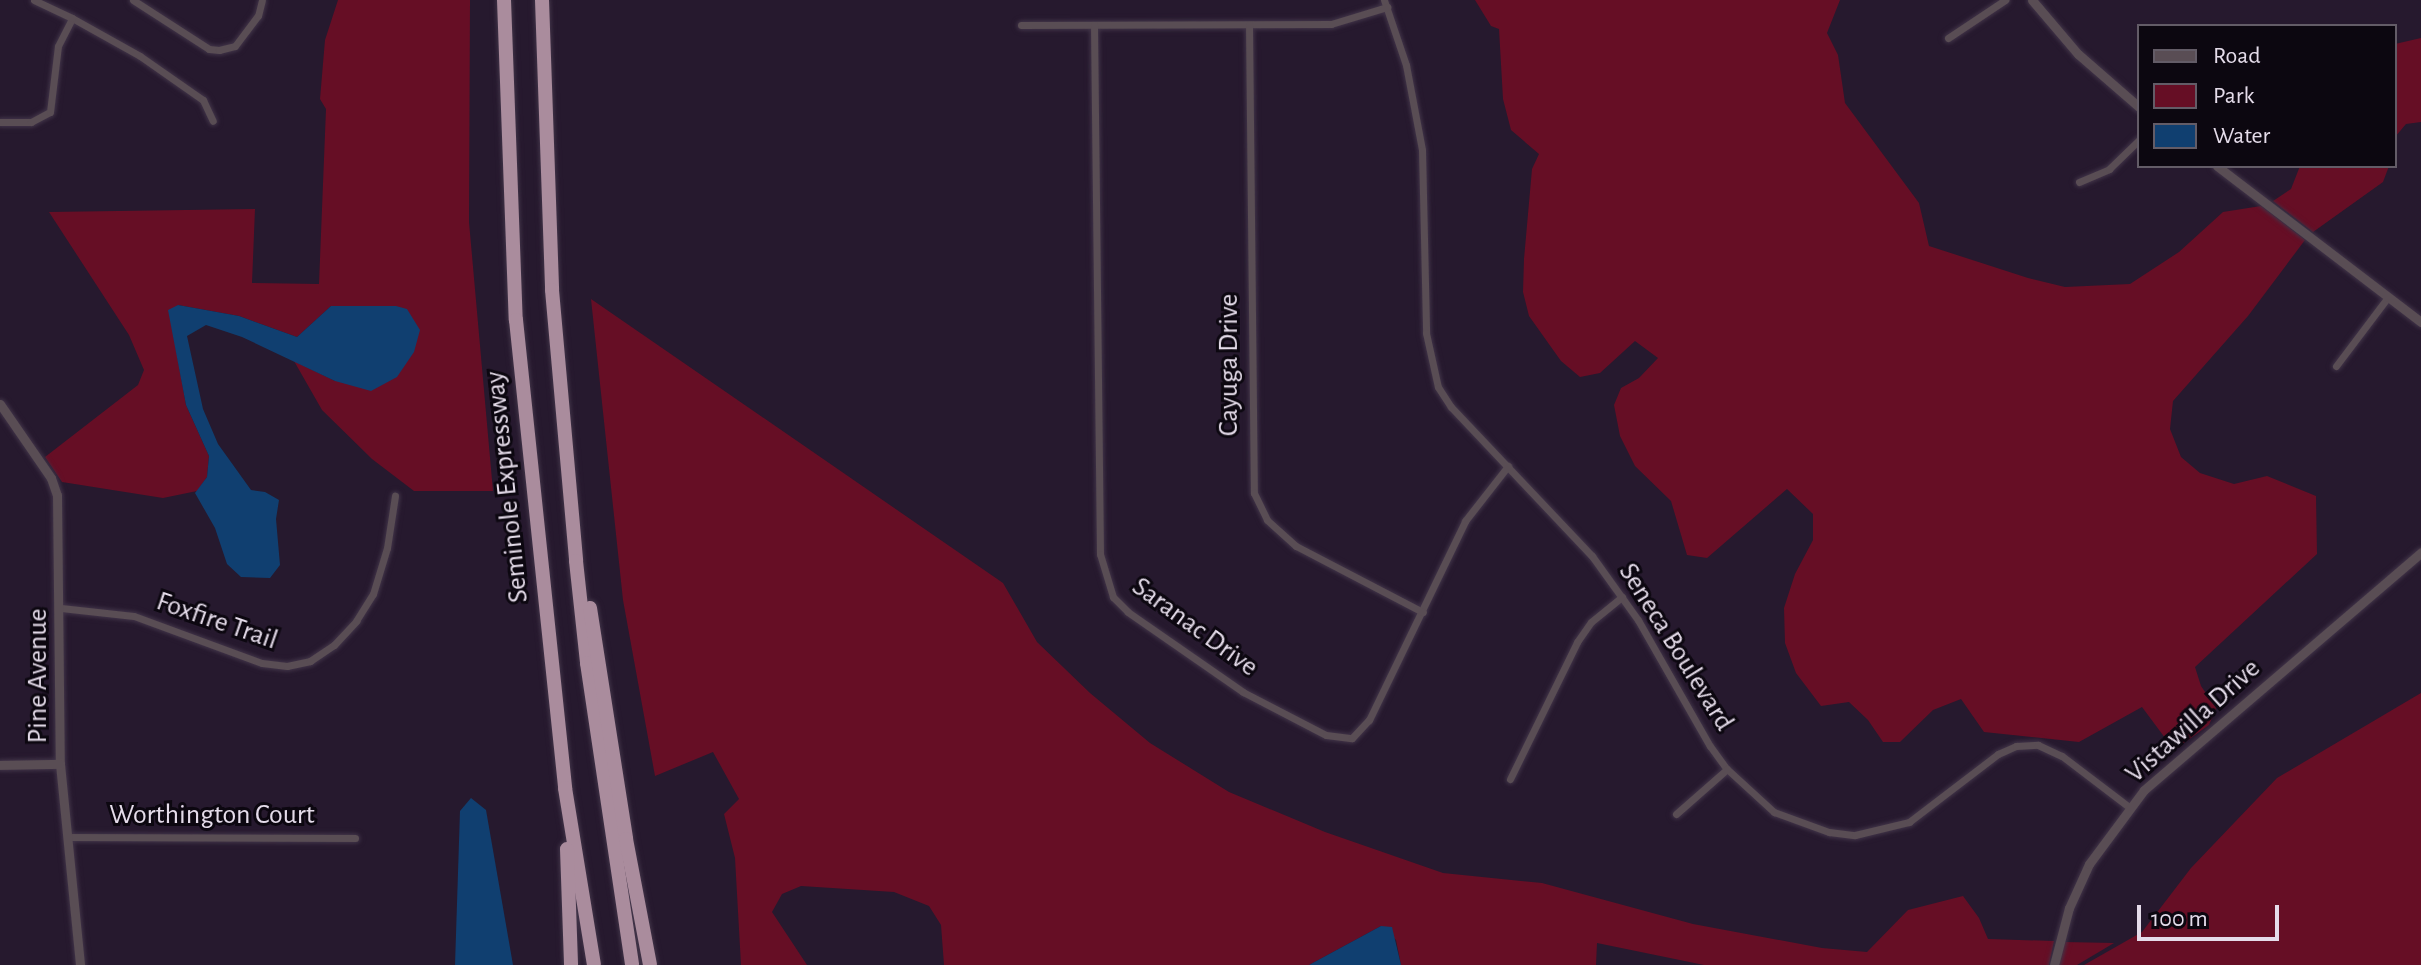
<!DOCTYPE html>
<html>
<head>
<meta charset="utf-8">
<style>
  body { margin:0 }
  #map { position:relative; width:2421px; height:965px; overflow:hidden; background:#26192e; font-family:"Alegreya Sans",sans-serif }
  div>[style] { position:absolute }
  .green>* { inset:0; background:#660e25 }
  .water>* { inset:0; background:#103f70 }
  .roads { filter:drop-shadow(0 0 2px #413448) drop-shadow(0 0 2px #413448) }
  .minor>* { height:7px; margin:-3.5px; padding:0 3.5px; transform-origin:3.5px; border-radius:3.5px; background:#594d54 }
  .tertiary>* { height:9px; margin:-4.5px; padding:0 4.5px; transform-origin:4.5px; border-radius:4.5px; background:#594d54 }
  .motorway>* { height:14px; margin:-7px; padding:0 7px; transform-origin:7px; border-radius:7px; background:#aa8c9d }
  span { translate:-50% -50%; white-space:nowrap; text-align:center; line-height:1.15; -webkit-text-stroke:6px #0c0710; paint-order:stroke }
  .street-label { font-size:28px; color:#e5dcea }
  .legend { position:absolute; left:2137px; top:24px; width:260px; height:144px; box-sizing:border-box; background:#0c0710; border:2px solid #635c67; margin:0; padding:10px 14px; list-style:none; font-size:24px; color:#e5dcea }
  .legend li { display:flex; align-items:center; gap:16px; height:40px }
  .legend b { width:40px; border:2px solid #635c67 }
  .scale { position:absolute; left:2137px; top:905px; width:142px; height:36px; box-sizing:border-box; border:4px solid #e5dcea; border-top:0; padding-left:10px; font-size:24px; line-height:28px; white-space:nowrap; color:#e5dcea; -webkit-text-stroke:6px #0c0710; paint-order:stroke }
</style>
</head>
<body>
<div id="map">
  <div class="green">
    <div style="clip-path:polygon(338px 0,470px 0,469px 222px,493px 491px,414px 491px,372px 459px,322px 410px,294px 361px,335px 381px,396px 306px,331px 306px,297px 337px,239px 316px,178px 305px,171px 321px,186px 405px,209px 456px,207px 477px,197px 491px,163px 498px,62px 482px,45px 457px,138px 385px,144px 370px,129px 335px,49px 212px,255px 209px,252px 283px,319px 284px,326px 109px,320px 99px,325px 40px)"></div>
    <div style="clip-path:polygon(1475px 0,1840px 0,1827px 33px,1838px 55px,1845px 103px,1919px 203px,1929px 246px,2028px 278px,2065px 287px,2130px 284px,2179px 252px,2223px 212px,2261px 206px,2305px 240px,2248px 316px,2173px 401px,2170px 429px,2181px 457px,2200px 473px,2234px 484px,2267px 476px,2316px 496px,2317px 554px,2195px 667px,2201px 686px,2216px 708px,2209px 725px,2174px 750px,2142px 707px,2079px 742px,1984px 732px,1961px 699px,1933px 710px,1900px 742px,1883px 742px,1868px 720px,1849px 702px,1821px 706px,1796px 673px,1785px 643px,1784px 608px,1795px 574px,1813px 540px,1813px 514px,1787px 489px,1707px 558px,1687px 555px,1671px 501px,1635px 466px,1620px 436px,1614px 405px,1621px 388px,1639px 378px,1658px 358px,1635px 341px,1600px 373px,1580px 377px,1561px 361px,1529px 316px,1523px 292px,1524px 259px,1532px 169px,1539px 154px,1511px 130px,1503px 99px,1499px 29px,1491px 26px)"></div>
    <div style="clip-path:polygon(2421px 38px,2421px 122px,2406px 124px,2395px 137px,2395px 44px)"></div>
    <div style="clip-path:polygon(2300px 166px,2389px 166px,2383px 182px,2313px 232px,2273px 201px,2291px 189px)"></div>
    <div style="clip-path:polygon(591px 299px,1003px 583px,1037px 642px,1090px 693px,1150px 743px,1229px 792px,1325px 832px,1443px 873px,1542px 883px,1693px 924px,1822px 948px,1867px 952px,1908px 910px,1963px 896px,1979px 918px,1988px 939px,2054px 941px,2049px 965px,1704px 965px,1597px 943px,1596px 965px,1401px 965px,1396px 940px,1381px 926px,1309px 965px,944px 965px,941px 925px,929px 906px,894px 892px,801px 886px,782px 894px,772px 912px,807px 965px,741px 965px,735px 858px,724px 814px,739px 799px,713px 752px,655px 776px,623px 600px)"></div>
    <div style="clip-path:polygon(2421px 693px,2421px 965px,2084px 965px,2142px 932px,2191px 868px,2277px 778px)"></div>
    <div style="clip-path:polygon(2064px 942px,2114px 943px,2077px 965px,2059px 965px)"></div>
  </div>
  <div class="water">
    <div style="clip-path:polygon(178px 305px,239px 316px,297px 337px,331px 306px,396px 306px,407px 309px,420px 330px,414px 352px,397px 377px,371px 391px,335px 381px,242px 337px,206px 325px,187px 336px,203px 409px,218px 444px,251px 490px,265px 492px,279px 500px,276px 519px,280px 565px,270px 578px,241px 577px,227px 564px,215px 528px,195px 493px,207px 477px,209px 456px,186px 405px,168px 310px)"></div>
    <div style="clip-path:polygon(471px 798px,486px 810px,513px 965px,455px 965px,460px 811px)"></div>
    <div style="clip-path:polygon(1381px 926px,1392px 927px,1401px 965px,1309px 965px)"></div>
  </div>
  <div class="roads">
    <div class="minor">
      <div style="left:133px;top:0;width:90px;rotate:32.8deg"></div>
      <div style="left:209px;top:49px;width:10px;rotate:6deg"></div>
      <div style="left:219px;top:50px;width:16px;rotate:-14deg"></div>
      <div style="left:235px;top:46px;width:38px;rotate:-53deg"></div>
      <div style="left:258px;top:16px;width:16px;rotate:-76deg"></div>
      <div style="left:1384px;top:0;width:69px;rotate:71.3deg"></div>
      <div style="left:1406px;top:65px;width:86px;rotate:79.3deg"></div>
      <div style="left:1422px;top:150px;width:183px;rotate:88.7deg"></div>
      <div style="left:1426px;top:333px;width:55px;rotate:77.5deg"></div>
      <div style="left:1438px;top:387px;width:24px;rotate:57deg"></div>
      <div style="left:1451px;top:407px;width:205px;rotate:46.6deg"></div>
      <div style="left:1592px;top:556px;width:79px;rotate:54.3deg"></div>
      <div style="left:1638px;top:620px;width:145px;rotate:60.3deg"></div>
      <div style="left:1710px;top:746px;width:29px;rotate:54deg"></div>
      <div style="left:1727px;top:769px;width:64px;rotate:42.5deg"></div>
      <div style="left:1774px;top:812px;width:59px;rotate:20deg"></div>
      <div style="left:1829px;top:832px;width:26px;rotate:7deg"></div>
      <div style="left:1855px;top:835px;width:56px;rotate:-13.5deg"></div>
      <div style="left:1909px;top:822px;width:112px;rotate:-37.4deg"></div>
      <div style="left:1998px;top:754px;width:20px;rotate:-24deg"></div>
      <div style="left:2016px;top:746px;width:22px;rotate:-3deg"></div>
      <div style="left:2038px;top:745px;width:26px;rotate:25deg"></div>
      <div style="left:2062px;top:756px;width:84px;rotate:37.3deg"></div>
      <div style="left:72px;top:18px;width:78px;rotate:29.2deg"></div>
      <div style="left:140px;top:56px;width:77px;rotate:34.9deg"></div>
      <div style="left:203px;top:100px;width:23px;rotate:65deg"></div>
      <div style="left:1021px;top:25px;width:310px;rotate:-0.2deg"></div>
      <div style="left:1331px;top:24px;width:59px;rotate:-16.9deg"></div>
      <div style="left:1094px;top:25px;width:529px;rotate:89.35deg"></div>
      <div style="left:1100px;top:554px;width:45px;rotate:73.2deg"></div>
      <div style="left:1113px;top:597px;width:21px;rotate:45deg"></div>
      <div style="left:1128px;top:612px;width:140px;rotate:34.8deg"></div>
      <div style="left:1243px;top:692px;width:93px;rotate:27.4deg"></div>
      <div style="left:1326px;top:735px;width:26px;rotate:7deg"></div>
      <div style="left:1352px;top:738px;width:25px;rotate:-47deg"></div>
      <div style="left:1369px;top:720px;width:221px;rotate:-64.2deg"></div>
      <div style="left:1465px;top:521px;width:70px;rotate:-52deg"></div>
      <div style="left:1249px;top:25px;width:468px;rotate:89.4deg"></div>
      <div style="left:1254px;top:493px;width:30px;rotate:64deg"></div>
      <div style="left:1267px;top:520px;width:39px;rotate:42deg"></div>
      <div style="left:1296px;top:546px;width:143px;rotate:27.5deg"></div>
      <div style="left:1948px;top:38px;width:69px;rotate:-33.7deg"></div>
      <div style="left:0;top:122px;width:31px"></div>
      <div style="left:31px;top:122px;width:21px;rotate:-28deg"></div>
      <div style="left:50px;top:112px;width:66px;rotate:-83.1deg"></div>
      <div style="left:58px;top:46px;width:31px;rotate:-63deg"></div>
      <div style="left:72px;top:18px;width:42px;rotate:-154.7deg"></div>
      <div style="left:2079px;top:182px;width:33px;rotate:-23deg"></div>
      <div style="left:2109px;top:169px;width:42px;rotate:-44deg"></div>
      <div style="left:2336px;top:366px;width:86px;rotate:-53deg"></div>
      <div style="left:61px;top:608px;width:73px;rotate:6.3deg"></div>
      <div style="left:134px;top:616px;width:136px;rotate:20.2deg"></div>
      <div style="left:262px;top:663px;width:25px;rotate:7deg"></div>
      <div style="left:287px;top:666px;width:24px;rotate:-12deg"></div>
      <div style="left:310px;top:661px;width:29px;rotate:-34deg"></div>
      <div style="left:334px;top:645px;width:33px;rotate:-47deg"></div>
      <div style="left:356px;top:621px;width:32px;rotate:-58deg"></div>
      <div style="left:373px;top:594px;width:48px;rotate:-73.1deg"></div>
      <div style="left:387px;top:548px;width:53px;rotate:-81.3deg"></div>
      <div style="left:1510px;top:779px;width:153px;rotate:-63.9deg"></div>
      <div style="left:1577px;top:642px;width:24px;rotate:-55deg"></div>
      <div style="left:1591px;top:622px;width:40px;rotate:-39deg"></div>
      <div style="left:1676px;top:814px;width:68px;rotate:-41.4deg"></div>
      <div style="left:68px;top:837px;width:287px;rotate:0.2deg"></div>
    </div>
    <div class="tertiary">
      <div style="left:2032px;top:0;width:71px;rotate:49.6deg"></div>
      <div style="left:2078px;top:54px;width:81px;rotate:41deg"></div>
      <div style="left:2217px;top:166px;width:257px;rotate:37.4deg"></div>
      <div style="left:0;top:404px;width:90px;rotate:55.4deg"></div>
      <div style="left:51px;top:478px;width:18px;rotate:71deg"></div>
      <div style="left:57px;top:495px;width:269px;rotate:89.4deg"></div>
      <div style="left:60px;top:764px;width:202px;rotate:84.3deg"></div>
      <div style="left:0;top:765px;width:60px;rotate:-1deg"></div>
      <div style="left:2054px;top:965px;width:59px;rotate:-75.3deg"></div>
      <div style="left:2069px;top:908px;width:48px;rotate:-65.6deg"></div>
      <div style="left:2089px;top:864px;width:92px;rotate:-53.4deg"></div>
      <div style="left:2144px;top:790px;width:365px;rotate:-40.6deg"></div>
    </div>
    <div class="motorway">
      <div style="left:504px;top:0;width:320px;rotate:87.9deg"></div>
      <div style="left:516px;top:320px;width:471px;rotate:84deg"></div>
      <div style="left:565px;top:788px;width:179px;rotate:80.7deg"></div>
      <div style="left:542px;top:0;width:290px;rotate:88deg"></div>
      <div style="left:552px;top:290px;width:272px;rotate:84.9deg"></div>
      <div style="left:576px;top:561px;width:103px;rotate:83.8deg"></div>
      <div style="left:587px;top:663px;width:305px;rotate:81.5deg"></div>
      <div style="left:590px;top:608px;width:234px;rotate:81.1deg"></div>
      <div style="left:626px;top:839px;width:128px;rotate:79.2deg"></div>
      <div style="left:567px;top:849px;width:116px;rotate:88deg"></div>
    </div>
  </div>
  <div class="street-label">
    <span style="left:1229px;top:365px;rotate:-90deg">Cayuga Drive</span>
    <span style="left:507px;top:487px;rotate:-96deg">Seminole Expressway</span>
    <span style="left:217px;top:621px;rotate:19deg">Foxfire Trail</span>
    <span style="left:1195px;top:627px;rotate:36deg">Saranac Drive</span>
    <span style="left:1676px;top:647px;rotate:58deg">Seneca Boulevard</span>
    <span style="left:38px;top:676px;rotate:-90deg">Pine Avenue</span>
    <span style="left:2193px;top:721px;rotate:-42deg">Vistawilla Drive</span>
    <span style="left:212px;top:815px">Worthington Court</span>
  </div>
  <ul class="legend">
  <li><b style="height:10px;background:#594d54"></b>Road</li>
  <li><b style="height:22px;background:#660e25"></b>Park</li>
  <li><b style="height:22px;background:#103f70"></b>Water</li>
  </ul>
  <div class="scale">100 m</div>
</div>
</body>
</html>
